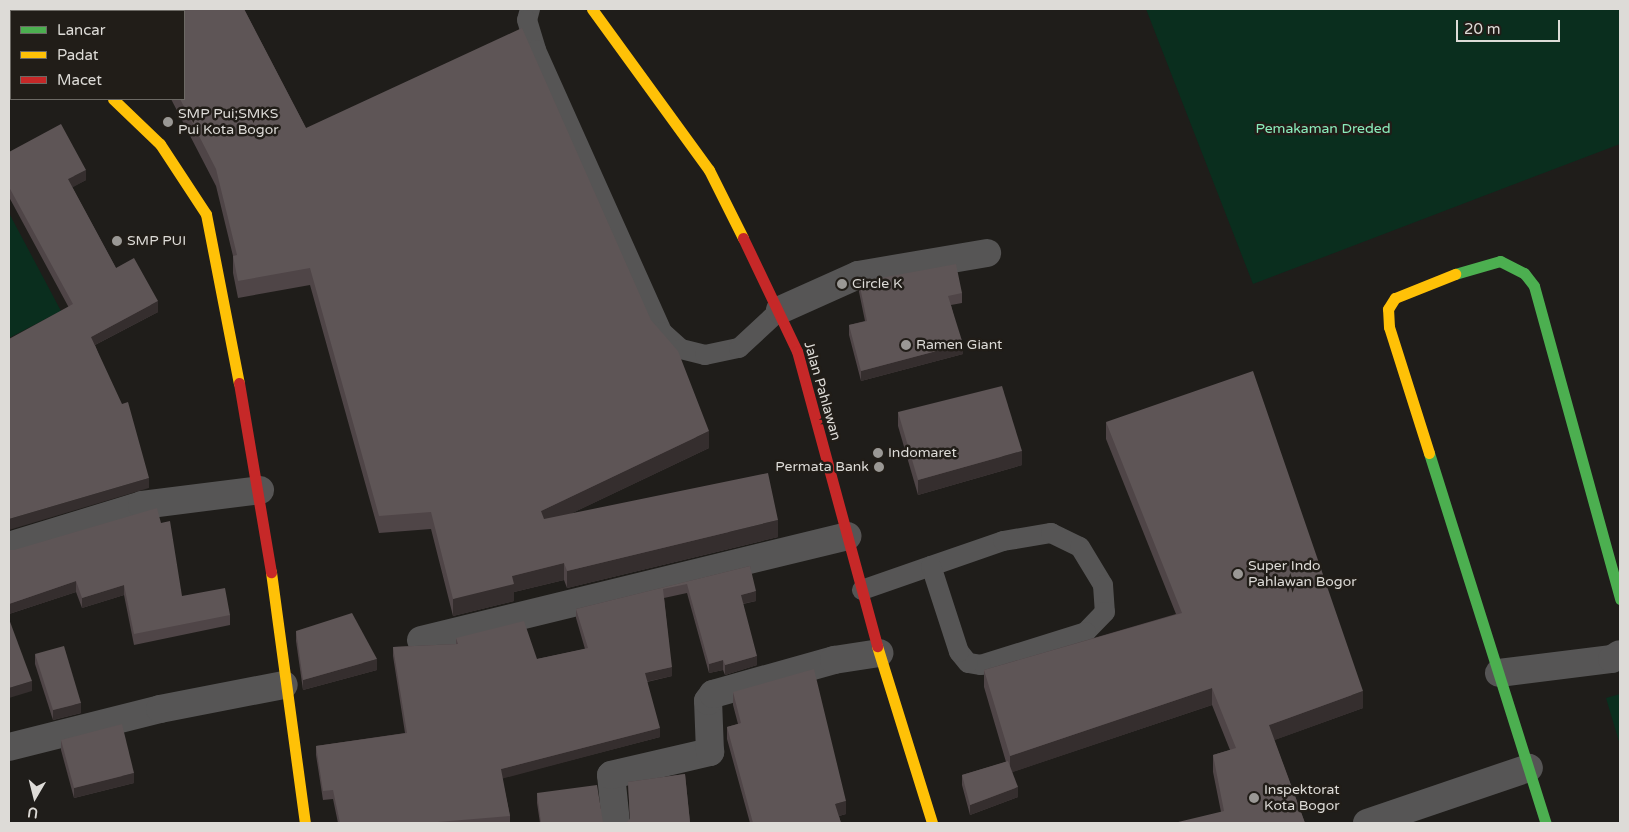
<!DOCTYPE html>
<html>
<head>
<meta charset="utf-8">
<style>
  body { margin:0 }
  #map { position:relative; width:1629px; height:832px; overflow:hidden; background:#1f1d1a; font-family:"Varela Round",sans-serif }
  div>[style] { position:absolute }
  .green>* { inset:0; background:#0a2e1e }
  .lane>* { height:20px; margin:-10px; padding:0 10px; transform-origin:10px; border-radius:10px; background:#565555 }
  .street>* { height:28px; margin:-14px; padding:0 14px; transform-origin:14px; border-radius:14px; background:#565555 }
  .fast>* { height:11px; margin:-5.5px; padding:0 5.5px; transform-origin:5.5px; border-radius:5.5px; background:#4caf50 }
  .slow>* { height:11px; margin:-5.5px; padding:0 5.5px; transform-origin:5.5px; border-radius:5.5px; background:#ffc107 }
  .jam>* { height:11px; margin:-5.5px; padding:0 5.5px; transform-origin:5.5px; border-radius:5.5px; background:#c62828 }
  .wall>* { inset:0; background:#4f4547 }
  .shaded-wall>* { inset:0; background:#352e2e }
  .building>* { inset:0; background:#5e5556 }
  .dots>* { width:14px; height:14px; translate:-50% -50%; box-sizing:border-box; border:2px solid #211d18; border-radius:50% }
  span { translate:-50% -50%; white-space:nowrap; text-align:center; line-height:1.15; -webkit-text-stroke:5px #211d18; paint-order:stroke }
  .poi-label { font-size:14px; color:#dddbd7 }
  .left { translate:0 -50%; text-align:left }
  .right { translate:-100% -50%; text-align:right }
  .park-label { font-size:14px; color:#8bedbc }
  .street-label { font-size:14px; color:#dddbd7 }
  .frame { position:absolute; inset:0; border:10px solid #dddbd7; pointer-events:none }
  .legend { position:absolute; left:10px; top:10px; width:175px; height:90px; box-sizing:border-box; background:#211d18; border:1px solid #6c6964; margin:0; padding:6px 9px; list-style:none; font-size:15px; color:#dddbd7 }
  .legend li { display:flex; align-items:center; gap:10px; height:25px }
  .legend b { width:25px; border:1px solid #6c6964 }
  .north { position:absolute; left:10px; top:772px; width:50px; height:50px; -webkit-text-stroke:4px #211d18; paint-order:stroke; rotate:188deg; font-size:14px; font-weight:700; line-height:20px; text-align:center; color:#dddbd7 }
  .north::after { content:''; display:block; margin:auto; width:18px; height:22px; background:#dddbd7; clip-path:polygon(50% 0,100% 100%,50% 72%,0 100%) }
  .scale { position:absolute; left:1456px; top:20px; width:104px; height:22px; box-sizing:border-box; border:2px solid #dddbd7; border-top:0; padding-left:6px; font-size:15px; line-height:18px; white-space:nowrap; color:#dddbd7; -webkit-text-stroke:4px #211d18; paint-order:stroke }
</style>
</head>
<body>
<div id="map">
  <div class="green">
    <div style="clip-path:polygon(1146px 9px,1620px 9px,1620px 144px,1253px 284px)"></div>
    <div style="clip-path:polygon(9px 213px,61px 311px,9px 338px)"></div>
    <div style="clip-path:polygon(1620px 694px,1620px 745px,1606px 698px)"></div>
  </div>
  <div class="lane">
    <div style="left:530px;top:9px;width:11px;rotate:105deg"></div>
    <div style="left:527px;top:20px;width:31px;rotate:73deg"></div>
    <div style="left:536px;top:50px;width:309px;rotate:65.9deg"></div>
    <div style="left:662px;top:332px;width:25px;rotate:42deg"></div>
    <div style="left:681px;top:349px;width:25px;rotate:14deg"></div>
    <div style="left:705px;top:355px;width:35px;rotate:-12deg"></div>
    <div style="left:739px;top:348px;width:56px;rotate:-42.8deg"></div>
    <div style="left:862px;top:590px;width:73px;rotate:-19.2deg"></div>
    <div style="left:931px;top:566px;width:76px;rotate:-19.1deg"></div>
    <div style="left:1003px;top:541px;width:49px;rotate:-9.5deg"></div>
    <div style="left:1051px;top:533px;width:32px;rotate:26deg"></div>
    <div style="left:1080px;top:547px;width:44px;rotate:58.8deg"></div>
    <div style="left:1103px;top:585px;width:27px;rotate:86deg"></div>
    <div style="left:1105px;top:612px;width:28px;rotate:134deg"></div>
    <div style="left:1086px;top:632px;width:110px;rotate:162.6deg"></div>
    <div style="left:981px;top:665px;width:13px;rotate:-171deg"></div>
    <div style="left:968px;top:663px;width:14px;rotate:-129deg"></div>
    <div style="left:959px;top:652px;width:90px;rotate:-108deg"></div>
  </div>
  <div class="street">
    <div style="left:25px;top:9px;width:3px;rotate:45deg"></div>
    <div style="left:780px;top:310px;width:85px;rotate:-24.2deg"></div>
    <div style="left:858px;top:275px;width:131px;rotate:-9.7deg"></div>
    <div style="left:9px;top:546px;width:139px;rotate:-17.1deg"></div>
    <div style="left:142px;top:505px;width:119px;rotate:-7.2deg"></div>
    <div style="left:421px;top:640px;width:439px;rotate:-13.7deg"></div>
    <div style="left:1499px;top:673px;width:114px;rotate:-7.1deg"></div>
    <div style="left:1612px;top:659px;width:9px;rotate:-32deg"></div>
    <div style="left:9px;top:747px;width:156px;rotate:-14.1deg"></div>
    <div style="left:160px;top:709px;width:126px;rotate:-11deg"></div>
    <div style="left:616px;top:823px;width:48px;rotate:-95.9deg"></div>
    <div style="left:611px;top:775px;width:102px;rotate:-13.1deg"></div>
    <div style="left:710px;top:752px;width:51px;rotate:-92.2deg"></div>
    <div style="left:708px;top:701px;width:9px;rotate:-54deg"></div>
    <div style="left:713px;top:694px;width:126px;rotate:-15.7deg"></div>
    <div style="left:834px;top:660px;width:46px;rotate:-8.8deg"></div>
    <div style="left:1367px;top:823px;width:171px;rotate:-18.8deg"></div>
  </div>
  <div class="fast">
    <div style="left:1455px;top:274px;width:47px;rotate:-16.1deg"></div>
    <div style="left:1500px;top:261px;width:27px;rotate:27deg"></div>
    <div style="left:1524px;top:273px;width:16px;rotate:52deg"></div>
    <div style="left:1534px;top:286px;width:325px;rotate:74.6deg"></div>
    <div style="left:1429px;top:453px;width:388px;rotate:72.5deg"></div>
  </div>
  <div class="slow">
    <div style="left:592px;top:9px;width:199px;rotate:54deg"></div>
    <div style="left:709px;top:170px;width:76px;rotate:63.4deg"></div>
    <div style="left:113px;top:99px;width:65px;rotate:43.8deg"></div>
    <div style="left:160px;top:144px;width:84px;rotate:56.7deg"></div>
    <div style="left:206px;top:214px;width:172px;rotate:79deg"></div>
    <div style="left:1429px;top:453px;width:132px;rotate:-107.6deg"></div>
    <div style="left:1389px;top:327px;width:18px;rotate:-93deg"></div>
    <div style="left:1388px;top:309px;width:13px;rotate:-58deg"></div>
    <div style="left:1395px;top:298px;width:65px;rotate:-21.8deg"></div>
    <div style="left:271px;top:572px;width:253px;rotate:82.3deg"></div>
    <div style="left:877px;top:646px;width:185px;rotate:72.7deg"></div>
  </div>
  <div class="jam">
    <div style="left:743px;top:238px;width:125px;rotate:64.5deg"></div>
    <div style="left:797px;top:351px;width:306px;rotate:74.8deg"></div>
    <div style="left:239px;top:383px;width:192px;rotate:80.4deg"></div>
  </div>
  <div class="wall">
    <div style="clip-path:polygon(124px 9px,244px 9px,306px 128px,709px 448px,570px 514px,778px 537px,567px 588px,564px 580px,514px 592px,514px 601px,453px 616px,431px 529px,379px 533px,310px 285px,238px 298px,233px 273px,233px 256px,216px 186px,171px 99px,184px 99px,184px 11px,125px 11px)"></div>
    <div style="clip-path:polygon(9px 152px,86px 180px,72px 187px,116px 268px,158px 312px,95px 345px,149px 488px,68px 306px,9px 197px)"></div>
    <div style="clip-path:polygon(859px 282px,962px 293px,962px 303px,951px 305px,963px 354px,861px 381px,849px 335px,849px 325px,865px 321px,859px 292px)"></div>
    <div style="clip-path:polygon(898px 412px,1022px 465px,918px 495px,898px 426px)"></div>
    <div style="clip-path:polygon(1106px 422px,1363px 708px,1274px 740px,1305px 823px,1221px 812px,1213px 772px,1213px 755px,1230px 750px,1212px 705px,1012px 772px,1018px 797px,970px 815px,962px 785px,962px 775px,1006px 762px,984px 687px,984px 670px,1176px 614px,1106px 439px)"></div>
    <div style="clip-path:polygon(9px 550px,182px 596px,230px 615px,230px 625px,134px 645px,124px 595px,82px 608px,76px 592px,9px 614px)"></div>
    <div style="clip-path:polygon(750px 566px,756px 601px,743px 604px,757px 665px,725px 675px,723px 670px,709px 673px,687px 593px,664px 598px,672px 676px,647px 682px,660px 737px,502px 778px,510px 816px,510px 823px,338px 823px,333px 799px,323px 800px,316px 755px,316px 746px,405px 733px,393px 656px,393px 647px,456px 644px,456px 638px,537px 659px,585px 649px,576px 618px,576px 609px)"></div>
    <div style="clip-path:polygon(296px 631px,377px 670px,303px 690px,296px 641px)"></div>
    <div style="clip-path:polygon(35px 654px,81px 713px,53px 720px,35px 664px)"></div>
    <div style="clip-path:polygon(733px 692px,846px 814px,839px 816px,841px 823px,750px 823px,727px 739px,727px 727px,738px 724px,733px 705px)"></div>
    <div style="clip-path:polygon(61px 740px,134px 783px,74px 798px,61px 750px)"></div>
    <div style="clip-path:polygon(685px 774px,690px 823px,625px 823px,630px 820px,628px 782px)"></div>
    <div style="clip-path:polygon(537px 793px,603px 822px,606px 823px,540px 823px,537px 803px)"></div>
  </div>
  <div class="shaded-wall">
    <div style="clip-path:polygon(86px 170px,86px 180px,68px 190px,68px 179px)"></div>
    <div style="clip-path:polygon(158px 301px,158px 312px,91px 347px,91px 337px)"></div>
    <div style="clip-path:polygon(963px 344px,963px 354px,861px 381px,861px 371px)"></div>
    <div style="clip-path:polygon(709px 431px,709px 448px,541px 528px,541px 511px)"></div>
    <div style="clip-path:polygon(1022px 451px,1022px 465px,918px 495px,918px 480px)"></div>
    <div style="clip-path:polygon(149px 478px,149px 488px,9px 530px,9px 519px)"></div>
    <div style="clip-path:polygon(778px 520px,778px 537px,567px 588px,567px 571px)"></div>
    <div style="clip-path:polygon(564px 563px,564px 580px,514px 592px,514px 601px,453px 616px,453px 599px,512px 576px)"></div>
    <div style="clip-path:polygon(76px 581px,76px 592px,9px 614px,9px 604px)"></div>
    <div style="clip-path:polygon(124px 585px,124px 595px,82px 608px,82px 598px)"></div>
    <div style="clip-path:polygon(756px 591px,756px 601px,741px 604px,741px 595px)"></div>
    <div style="clip-path:polygon(757px 656px,757px 665px,725px 675px,725px 665px)"></div>
    <div style="clip-path:polygon(377px 659px,377px 670px,303px 690px,303px 680px)"></div>
    <div style="clip-path:polygon(723px 660px,723px 670px,709px 673px,709px 664px)"></div>
    <div style="clip-path:polygon(672px 667px,672px 676px,645px 682px,645px 673px)"></div>
    <div style="clip-path:polygon(32px 681px,32px 691px,9px 698px,9px 688px)"></div>
    <div style="clip-path:polygon(1212px 688px,1212px 705px,1010px 773px,1010px 756px)"></div>
    <div style="clip-path:polygon(1363px 691px,1363px 708px,1269px 742px,1269px 725px)"></div>
    <div style="clip-path:polygon(81px 703px,81px 713px,53px 720px,53px 710px)"></div>
    <div style="clip-path:polygon(660px 728px,660px 737px,501px 779px,501px 769px)"></div>
    <div style="clip-path:polygon(134px 773px,134px 783px,74px 798px,74px 788px)"></div>
    <div style="clip-path:polygon(1018px 787px,1018px 797px,970px 815px,970px 805px)"></div>
    <div style="clip-path:polygon(846px 801px,846px 814px,835px 817px,835px 804px)"></div>
  </div>
  <div class="building">
    <div style="clip-path:polygon(133px 9px,244px 9px,306px 128px,522px 28px,651px 320px,678px 351px,709px 431px,541px 511px,544px 519px,768px 473px,778px 520px,567px 571px,564px 563px,512px 576px,514px 584px,453px 599px,431px 512px,379px 516px,310px 268px,238px 281px,233px 256px,237px 255px,216px 169px,180px 99px,184px 99px,184px 11px,134px 11px)"></div>
    <div style="clip-path:polygon(61px 124px,86px 170px,68px 179px,116px 268px,134px 258px,158px 301px,91px 337px,122px 404px,128px 402px,149px 478px,9px 519px,9px 339px,73px 304px,9px 187px,9px 152px)"></div>
    <div style="clip-path:polygon(956px 264px,962px 293px,948px 296px,963px 344px,861px 371px,849px 325px,867px 321px,859px 282px)"></div>
    <div style="clip-path:polygon(1253px 371px,1363px 691px,1269px 725px,1305px 823px,1174px 823px,1224px 811px,1213px 755px,1236px 748px,1212px 688px,1010px 756px,984px 670px,1182px 613px,1106px 422px)"></div>
    <div style="clip-path:polygon(1002px 386px,1022px 451px,918px 480px,898px 412px)"></div>
    <div style="clip-path:polygon(157px 508px,161px 523px,170px 521px,182px 596px,225px 588px,230px 615px,134px 634px,124px 585px,82px 598px,76px 581px,9px 604px,9px 550px,14px 550px)"></div>
    <div style="clip-path:polygon(750px 566px,756px 591px,741px 595px,757px 656px,725px 665px,723px 660px,709px 664px,687px 584px,663px 589px,672px 667px,645px 673px,660px 728px,501px 769px,510px 816px,438px 822px,438px 823px,340px 823px,333px 790px,323px 791px,316px 746px,407px 733px,393px 647px,458px 644px,456px 638px,524px 621px,537px 659px,588px 648px,576px 609px)"></div>
    <div style="clip-path:polygon(352px 613px,377px 659px,303px 680px,296px 631px)"></div>
    <div style="clip-path:polygon(9px 619px,32px 681px,9px 688px)"></div>
    <div style="clip-path:polygon(64px 646px,81px 703px,53px 710px,35px 654px)"></div>
    <div style="clip-path:polygon(814px 669px,846px 801px,835px 804px,841px 823px,753px 823px,727px 727px,741px 723px,733px 692px)"></div>
    <div style="clip-path:polygon(122px 724px,134px 773px,74px 788px,61px 740px)"></div>
    <div style="clip-path:polygon(1008px 761px,1018px 787px,970px 805px,962px 775px)"></div>
    <div style="clip-path:polygon(685px 774px,690px 822px,677px 823px,625px 823px,630px 819px,628px 782px)"></div>
    <div style="clip-path:polygon(597px 785px,603px 822px,606px 823px,541px 823px,537px 793px)"></div>
  </div>
  <div class="dots">
    <div style="left:168px;top:122px;background:#9a9895"></div>
    <div style="left:117px;top:241px;background:#9a9895"></div>
    <div style="left:842px;top:284px;background:#9a9895"></div>
    <div style="left:906px;top:345px;background:#9a9895"></div>
    <div style="left:878px;top:453px;background:#9a9895"></div>
    <div style="left:879px;top:467px;background:#9a9895"></div>
    <div style="left:1238px;top:574px;background:#9a9895"></div>
    <div style="left:1254px;top:798px;background:#9a9895"></div>
  </div>
  <div class="poi-label">
    <span class="left" style="left:178px;top:122px">SMP Pui;SMKS<br>Pui Kota Bogor</span>
    <span class="left" style="left:127px;top:241px">SMP PUI</span>
    <span class="left" style="left:852px;top:284px">Circle K</span>
    <span class="left" style="left:916px;top:345px">Ramen Giant</span>
    <span class="left" style="left:888px;top:453px">Indomaret</span>
    <span class="right" style="left:869px;top:467px">Permata Bank</span>
    <span class="left" style="left:1248px;top:574px">Super Indo<br>Pahlawan Bogor</span>
    <span class="left" style="left:1264px;top:798px">Inspektorat<br>Kota Bogor</span>
  </div>
  <div class="park-label">
    <span style="left:1323px;top:129px">Pemakaman Dreded</span>
  </div>
  <div class="street-label">
    <span style="left:822px;top:391px;rotate:74deg">Jalan Pahlawan</span>
  </div>
  <div class="frame"></div>
  <ul class="legend">
  <li><b style="height:6px;background:#4caf50"></b>Lancar</li>
  <li><b style="height:6px;background:#ffc107"></b>Padat</li>
  <li><b style="height:6px;background:#c62828"></b>Macet</li>
  </ul>
  <div class="north">U</div>
  <div class="scale">20 m</div>
</div>
</body>
</html>
